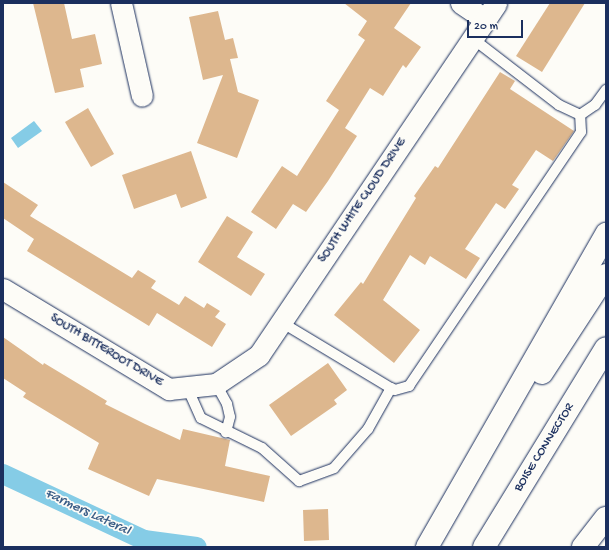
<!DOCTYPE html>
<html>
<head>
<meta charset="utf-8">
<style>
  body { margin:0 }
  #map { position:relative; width:609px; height:550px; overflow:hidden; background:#fdfcf7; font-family:"Gochi Hand",sans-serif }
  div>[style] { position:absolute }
  .water>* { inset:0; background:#85cce6 }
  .canal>* { height:20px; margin:-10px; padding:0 10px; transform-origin:10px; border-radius:10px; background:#85cce6 }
  .building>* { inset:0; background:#ddb78e }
  .roads { filter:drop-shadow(0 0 1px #1b2f5e) drop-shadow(0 0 1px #1b2f5e) }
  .service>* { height:10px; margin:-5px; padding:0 5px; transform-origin:5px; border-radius:5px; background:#fdfcf7 }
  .minor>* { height:21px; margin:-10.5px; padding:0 10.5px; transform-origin:10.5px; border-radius:10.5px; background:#fdfcf7 }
  .motorway>* { height:22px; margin:-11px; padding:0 11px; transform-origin:11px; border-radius:11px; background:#fdfcf7 }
  span { translate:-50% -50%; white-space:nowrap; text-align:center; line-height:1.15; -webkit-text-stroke:3.5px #fdfcf7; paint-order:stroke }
  .street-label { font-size:13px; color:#1b2f5e }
  .water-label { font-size:14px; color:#3b5e87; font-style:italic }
  .frame { position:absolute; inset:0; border:4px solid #1b2f5e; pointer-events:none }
  .scale { position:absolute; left:467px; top:20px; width:56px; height:18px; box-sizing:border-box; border:2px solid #1b2f5e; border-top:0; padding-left:5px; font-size:12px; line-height:14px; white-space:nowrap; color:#1b2f5e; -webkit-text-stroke:3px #fdfcf7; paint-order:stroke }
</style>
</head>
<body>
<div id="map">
  <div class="water">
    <div style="clip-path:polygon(34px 121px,42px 131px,18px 148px,11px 138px)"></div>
  </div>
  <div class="canal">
    <div style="left:3px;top:474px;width:156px;rotate:25.1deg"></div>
    <div style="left:144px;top:540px;width:53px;rotate:7.5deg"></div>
  </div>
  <div class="building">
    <div style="clip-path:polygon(33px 3px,64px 3px,72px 39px,95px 34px,102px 64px,80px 69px,84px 87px,55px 93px)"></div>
    <div style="clip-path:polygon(344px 3px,411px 3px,394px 28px,421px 47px,406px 68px,403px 65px,383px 96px,370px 88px,345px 128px,357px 136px,328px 181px,306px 212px,293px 204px,276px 229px,251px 212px,282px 166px,297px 176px,339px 110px,326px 101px,365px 40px,358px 35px,367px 21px)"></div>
    <div style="clip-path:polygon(550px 3px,585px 3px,542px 72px,516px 56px)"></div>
    <div style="clip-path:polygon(218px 11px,225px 40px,233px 38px,238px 58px,230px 59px,238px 92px,259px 100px,237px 158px,197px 143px,223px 75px,203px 80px,189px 17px)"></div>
    <div style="clip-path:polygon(500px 72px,515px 81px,510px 89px,574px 131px,553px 161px,536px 150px,512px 185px,519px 189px,505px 209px,496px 203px,465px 249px,480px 258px,466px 279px,430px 256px,425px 265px,410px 255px,383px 300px,420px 330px,394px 363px,334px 315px,361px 282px,363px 284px,416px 198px,414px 196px,435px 166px,438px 168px)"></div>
    <div style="clip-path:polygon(88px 108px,114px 154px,91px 167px,65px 122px)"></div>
    <div style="clip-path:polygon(191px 151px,207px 198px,181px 208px,176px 194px,134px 209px,122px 175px)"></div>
    <div style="clip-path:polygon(3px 182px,38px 205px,30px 216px,132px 278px,138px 270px,156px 281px,151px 288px,179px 305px,185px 296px,204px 308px,207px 303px,220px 311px,215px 317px,226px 324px,212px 347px,157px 313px,149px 326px,27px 251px,34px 239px,3px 218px)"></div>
    <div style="clip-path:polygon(227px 216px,253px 232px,237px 257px,265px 274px,251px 296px,198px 262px)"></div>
    <div style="clip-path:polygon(3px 337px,43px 365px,44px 363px,107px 401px,105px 404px,145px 424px,180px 440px,183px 429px,230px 440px,225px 466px,270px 476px,264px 502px,157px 479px,149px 496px,88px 469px,99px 443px,23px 397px,26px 393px,3px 378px)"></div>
    <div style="clip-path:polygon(328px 363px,347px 390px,334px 400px,337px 404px,291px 436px,269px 405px)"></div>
    <div style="clip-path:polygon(328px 509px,329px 540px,304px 541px,303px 510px)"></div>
  </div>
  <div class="roads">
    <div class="service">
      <div style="left:472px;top:38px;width:110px;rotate:37.6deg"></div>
      <div style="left:559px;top:105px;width:23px;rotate:25deg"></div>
      <div style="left:580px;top:115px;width:18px;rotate:-34deg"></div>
      <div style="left:595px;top:105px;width:19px;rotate:-54deg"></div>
      <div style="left:281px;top:322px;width:128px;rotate:31deg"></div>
      <div style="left:391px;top:388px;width:4px;rotate:27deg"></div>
      <div style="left:395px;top:390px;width:15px;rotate:-16deg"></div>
      <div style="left:409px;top:386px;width:307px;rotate:-55.9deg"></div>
      <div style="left:581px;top:132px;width:17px;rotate:-93deg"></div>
      <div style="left:216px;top:384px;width:23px;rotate:61deg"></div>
      <div style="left:227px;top:404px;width:13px;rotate:77deg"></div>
      <div style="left:230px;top:417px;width:16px;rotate:105deg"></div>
      <div style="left:187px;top:387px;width:34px;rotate:66deg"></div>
      <div style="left:201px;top:418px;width:68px;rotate:26.2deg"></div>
      <div style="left:262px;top:448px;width:50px;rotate:41.7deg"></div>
      <div style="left:299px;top:481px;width:37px;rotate:-20deg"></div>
      <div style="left:334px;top:468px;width:52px;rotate:-48.9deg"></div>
      <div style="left:368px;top:429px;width:47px;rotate:-60.7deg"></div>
    </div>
    <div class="minor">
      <div style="left:121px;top:3px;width:95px;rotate:77.3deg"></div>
      <div style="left:461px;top:3px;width:29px;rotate:34deg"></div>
      <div style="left:3px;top:289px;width:194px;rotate:31.1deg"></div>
      <div style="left:169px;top:389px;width:47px;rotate:-6.1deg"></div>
      <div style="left:216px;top:384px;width:52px;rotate:-34deg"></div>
      <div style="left:259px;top:355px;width:424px;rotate:-56deg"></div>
    </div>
    <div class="motorway">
      <div style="left:542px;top:373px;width:117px;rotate:-56.9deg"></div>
      <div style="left:427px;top:547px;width:361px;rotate:-60.2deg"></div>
      <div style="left:484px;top:547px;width:233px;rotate:-58.5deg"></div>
      <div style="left:583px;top:547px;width:37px;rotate:-52deg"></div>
    </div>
  </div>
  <div class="street-label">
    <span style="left:363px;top:201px;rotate:-56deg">SOUTH WHITE CLOUD DRIVE</span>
    <span style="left:106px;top:351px;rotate:31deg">SOUTH BITTEROOT DRIVE</span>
    <span style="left:545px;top:448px;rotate:-58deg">BOISE CONNECTOR</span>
  </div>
  <div class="water-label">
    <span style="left:87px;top:513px;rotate:25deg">Farmers Lateral</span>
  </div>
  <div class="frame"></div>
  <div class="scale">20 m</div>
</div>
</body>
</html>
